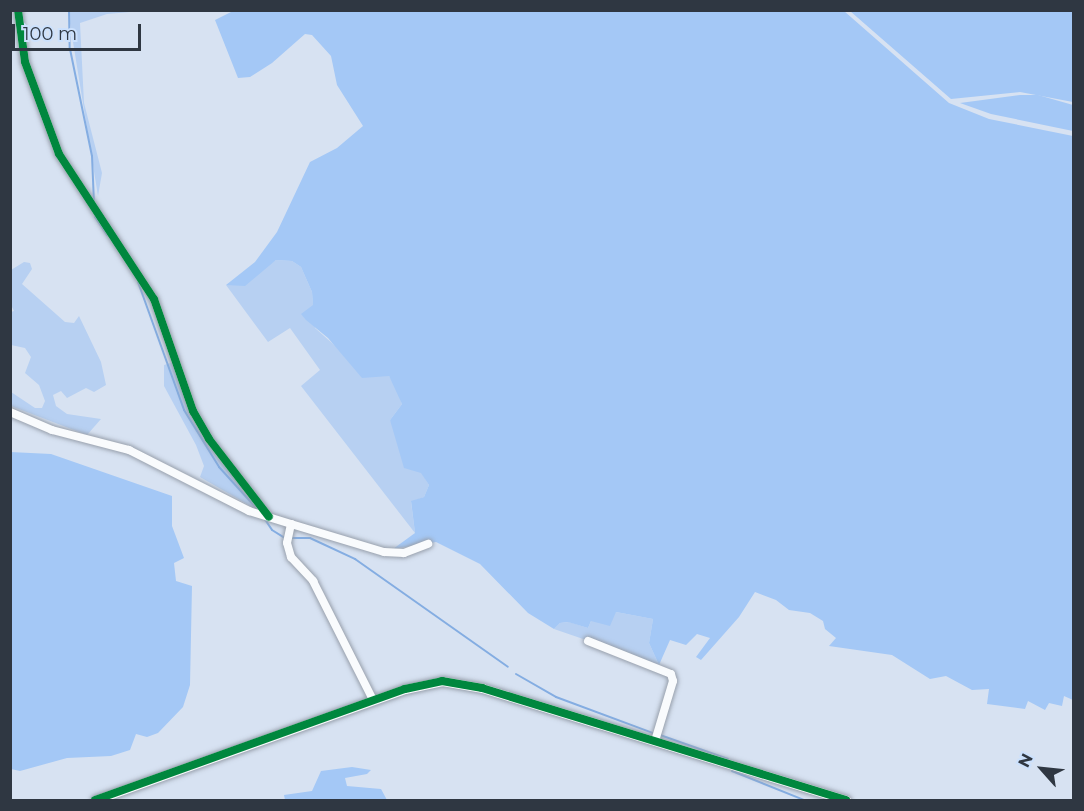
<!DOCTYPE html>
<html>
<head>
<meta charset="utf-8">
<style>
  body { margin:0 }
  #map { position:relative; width:1084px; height:811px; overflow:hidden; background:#d7e2f2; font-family:Montserrat,sans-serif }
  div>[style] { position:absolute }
  .green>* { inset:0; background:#b7d0f2 }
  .forest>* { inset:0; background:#a4c8f6 }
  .stream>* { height:2px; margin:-1px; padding:0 1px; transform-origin:1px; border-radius:1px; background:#84ade2 }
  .roads { filter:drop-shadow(0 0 2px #98a0ac) drop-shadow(0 0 2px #98a0ac) }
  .minor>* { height:8px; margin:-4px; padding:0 4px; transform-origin:4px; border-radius:4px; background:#f9fbfd }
  .tertiary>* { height:9px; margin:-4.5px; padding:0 4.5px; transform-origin:4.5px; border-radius:4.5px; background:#f9fbfd }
  .cycleway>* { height:8px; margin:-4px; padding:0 4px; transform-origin:4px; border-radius:4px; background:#00873e }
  span { translate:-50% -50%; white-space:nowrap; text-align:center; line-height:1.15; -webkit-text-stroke:5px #cce1fd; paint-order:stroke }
  .frame { position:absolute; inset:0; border:12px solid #2f3742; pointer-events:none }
  .north { position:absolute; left:1012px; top:739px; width:60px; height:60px; -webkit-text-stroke:4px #cce1fd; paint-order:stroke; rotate:297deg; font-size:16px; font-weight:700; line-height:24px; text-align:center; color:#2f3742 }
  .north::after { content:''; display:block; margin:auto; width:21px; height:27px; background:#2f3742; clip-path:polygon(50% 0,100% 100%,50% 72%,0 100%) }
  .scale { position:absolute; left:12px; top:24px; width:129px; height:27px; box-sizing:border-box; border:3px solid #2f3742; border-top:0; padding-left:8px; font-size:18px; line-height:21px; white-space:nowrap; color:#2f3742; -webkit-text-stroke:4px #cce1fd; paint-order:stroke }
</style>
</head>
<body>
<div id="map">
  <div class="green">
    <div style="clip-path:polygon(68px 11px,142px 11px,107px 14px,80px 23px,84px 103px,102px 173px,98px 196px)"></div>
    <div style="clip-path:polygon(276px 260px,292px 261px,301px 267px,312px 292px,315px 328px,368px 375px,389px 376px,398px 391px,402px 404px,390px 420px,429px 485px,424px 497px,411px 502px,415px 533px,301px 386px,320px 370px,290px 328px,268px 342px,226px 285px,237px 284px)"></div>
    <div style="clip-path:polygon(24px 262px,30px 263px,32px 269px,22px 284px,65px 322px,74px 323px,79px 316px,101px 362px,106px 385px,94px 392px,86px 388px,67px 398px,61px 391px,53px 395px,56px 406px,67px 414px,101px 419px,87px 435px,11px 406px,11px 392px,35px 408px,42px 408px,45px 401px,39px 385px,25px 373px,31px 357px,25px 348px,11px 345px,11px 312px,14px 311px,11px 305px,11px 270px)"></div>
    <div style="clip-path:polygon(174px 362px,193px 416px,217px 458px,260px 507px,259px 511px,200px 477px,204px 466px,196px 445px,164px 386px,164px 365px)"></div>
    <div style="clip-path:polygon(616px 612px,653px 619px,649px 643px,659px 665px,554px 629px,560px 623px,569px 622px,588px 628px,591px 621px)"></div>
  </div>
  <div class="forest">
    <div style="clip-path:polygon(235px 10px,844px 11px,949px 103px,989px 119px,1073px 136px,1073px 700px,1064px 696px,1062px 706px,1049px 703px,1045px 710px,1028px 701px,1025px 709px,987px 704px,989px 689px,972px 690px,946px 676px,930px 679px,892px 655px,829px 646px,836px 638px,825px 629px,823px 621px,810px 613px,789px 610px,776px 600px,755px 592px,739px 617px,701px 660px,696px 657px,710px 638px,697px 634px,686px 645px,670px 640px,659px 665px,649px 643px,653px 619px,616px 612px,610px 626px,591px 621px,588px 628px,568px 622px,560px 623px,554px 629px,528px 613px,480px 564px,436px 542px,393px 549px,415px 533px,411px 501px,424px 497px,429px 485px,421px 473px,404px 468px,390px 420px,402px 404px,389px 376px,362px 378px,328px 338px,306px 320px,301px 314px,313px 305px,312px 292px,301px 267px,292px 261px,276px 260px,245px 286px,226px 285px,255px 262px,277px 232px,310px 162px,337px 148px,363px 126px,337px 85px,331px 56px,312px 35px,305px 34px,272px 63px,250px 77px,238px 78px,215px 20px)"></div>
    <div style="clip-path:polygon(850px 11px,1073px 11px,1073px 102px,1020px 92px,951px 99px)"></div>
    <div style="clip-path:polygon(1020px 95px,1038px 95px,1073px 105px,1073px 131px,991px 114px,960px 103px)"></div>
    <div style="clip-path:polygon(10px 452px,51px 454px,172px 496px,172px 526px,184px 558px,174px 563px,176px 581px,192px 586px,190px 685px,183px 707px,158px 733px,147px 737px,136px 734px,130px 750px,111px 756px,67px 758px,20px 771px,11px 769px)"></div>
    <div style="clip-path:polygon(352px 767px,371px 770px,367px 774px,345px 778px,347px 786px,381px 789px,387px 800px,285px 800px,284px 795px,312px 791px,321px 771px)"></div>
  </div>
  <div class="stream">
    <div style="left:69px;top:10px;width:39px;rotate:89deg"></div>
    <div style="left:70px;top:49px;width:109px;rotate:78.4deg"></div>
    <div style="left:92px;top:156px;width:47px;rotate:87.6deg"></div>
    <div style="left:95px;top:217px;width:22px;rotate:56deg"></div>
    <div style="left:138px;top:282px;width:136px;rotate:70.2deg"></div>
    <div style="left:184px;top:410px;width:67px;rotate:58.4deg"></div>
    <div style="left:219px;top:467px;width:59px;rotate:47.7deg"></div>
    <div style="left:264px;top:518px;width:14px;rotate:56deg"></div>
    <div style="left:272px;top:530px;width:13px;rotate:32deg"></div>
    <div style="left:290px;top:538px;width:20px"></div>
    <div style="left:310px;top:538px;width:50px;rotate:25deg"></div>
    <div style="left:355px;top:559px;width:187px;rotate:35.2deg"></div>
    <div style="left:516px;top:674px;width:46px;rotate:29.9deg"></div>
    <div style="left:556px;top:697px;width:103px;rotate:20.4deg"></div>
    <div style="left:660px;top:735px;width:72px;rotate:19.4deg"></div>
    <div style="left:732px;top:771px;width:78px;rotate:21.9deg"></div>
  </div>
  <div class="roads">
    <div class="minor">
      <div style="left:18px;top:10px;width:52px;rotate:82.3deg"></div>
      <div style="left:25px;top:62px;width:98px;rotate:69.7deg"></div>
      <div style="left:59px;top:154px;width:173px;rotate:56.8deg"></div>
      <div style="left:154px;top:299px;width:119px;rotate:70.8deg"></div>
      <div style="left:193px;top:411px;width:32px;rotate:60deg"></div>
      <div style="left:209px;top:439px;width:98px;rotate:52.4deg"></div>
      <div style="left:10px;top:412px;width:46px;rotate:23.2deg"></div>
      <div style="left:52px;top:430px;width:80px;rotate:14.6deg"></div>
      <div style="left:129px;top:450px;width:135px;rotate:26.9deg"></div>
      <div style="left:249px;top:511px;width:44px;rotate:17.2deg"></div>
      <div style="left:291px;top:524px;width:97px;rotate:16.8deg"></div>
      <div style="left:384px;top:552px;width:20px;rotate:3deg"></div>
      <div style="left:404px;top:553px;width:26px;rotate:-21deg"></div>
      <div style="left:291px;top:524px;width:19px;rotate:102deg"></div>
      <div style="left:287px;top:543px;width:15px;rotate:74deg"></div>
      <div style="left:291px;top:557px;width:33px;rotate:47deg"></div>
      <div style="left:313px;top:581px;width:133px;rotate:63.2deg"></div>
      <div style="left:588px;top:641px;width:89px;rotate:21.7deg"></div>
      <div style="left:671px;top:674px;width:7px;rotate:74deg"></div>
      <div style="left:673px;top:681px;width:63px;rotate:106.7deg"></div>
    </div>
    <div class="tertiary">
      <div style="left:95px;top:800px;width:329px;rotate:-19.7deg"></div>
      <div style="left:405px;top:689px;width:38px;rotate:-12deg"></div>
      <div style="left:442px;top:681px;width:41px;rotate:9.9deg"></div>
      <div style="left:482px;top:688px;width:381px;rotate:17.1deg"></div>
    </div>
  </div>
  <div class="cycleway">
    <div style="left:18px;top:10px;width:52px;rotate:82.3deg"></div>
    <div style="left:25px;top:62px;width:98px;rotate:69.7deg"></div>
    <div style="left:59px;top:154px;width:173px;rotate:56.8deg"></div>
    <div style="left:154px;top:299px;width:119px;rotate:70.8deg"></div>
    <div style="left:193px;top:411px;width:32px;rotate:60deg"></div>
    <div style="left:209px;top:439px;width:98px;rotate:52.4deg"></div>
    <div style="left:95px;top:800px;width:329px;rotate:-19.7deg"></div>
    <div style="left:405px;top:689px;width:38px;rotate:-12deg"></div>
    <div style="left:442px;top:681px;width:41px;rotate:9.9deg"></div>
    <div style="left:482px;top:688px;width:381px;rotate:17.1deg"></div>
  </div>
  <div class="frame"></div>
  <div class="north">N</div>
  <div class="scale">100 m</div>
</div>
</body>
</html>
